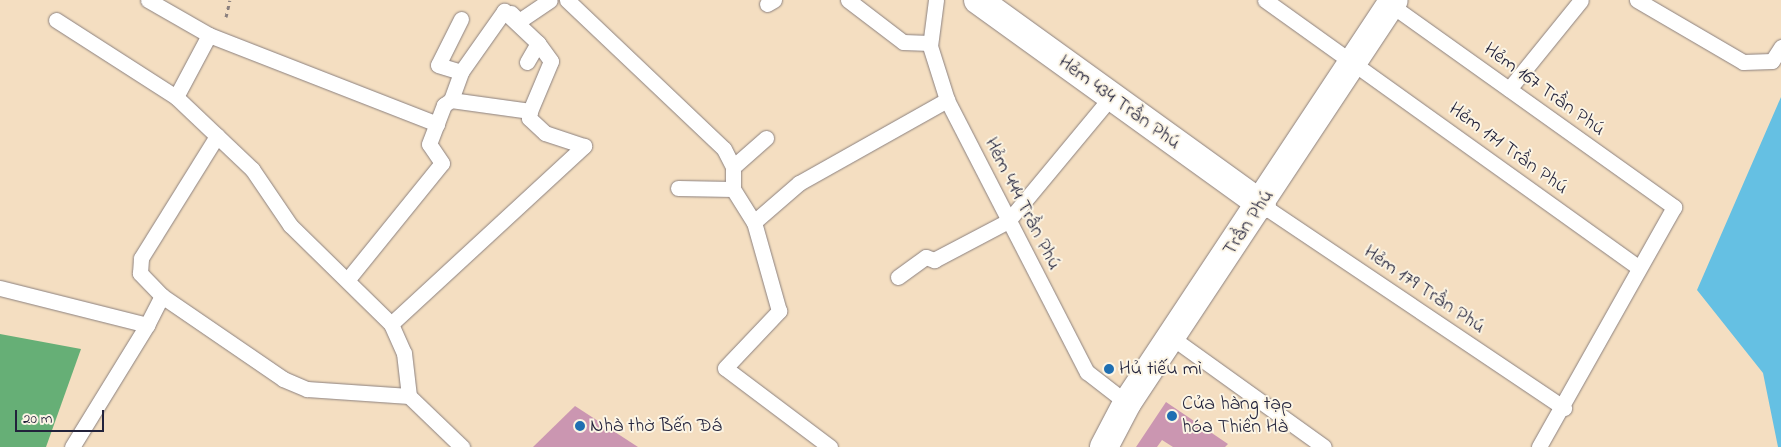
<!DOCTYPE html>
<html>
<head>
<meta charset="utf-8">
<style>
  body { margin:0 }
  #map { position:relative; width:1781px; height:447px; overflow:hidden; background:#f4dec1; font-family:"Indie Flower",sans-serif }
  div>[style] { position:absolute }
  .forest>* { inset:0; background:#66af76 }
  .water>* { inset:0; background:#65c0e3 }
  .building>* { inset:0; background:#cb96b1 }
  .path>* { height:3px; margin-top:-1.5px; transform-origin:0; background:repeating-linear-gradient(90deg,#8b807e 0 4px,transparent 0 8px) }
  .roads { filter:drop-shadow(0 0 1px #8b807e) drop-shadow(0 0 1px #8b807e) }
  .lane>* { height:15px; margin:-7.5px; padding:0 7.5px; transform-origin:7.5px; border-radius:7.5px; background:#fff }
  .street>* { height:28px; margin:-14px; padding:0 14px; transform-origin:14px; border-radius:14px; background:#fff }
  .primary>* { height:28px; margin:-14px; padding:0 14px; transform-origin:14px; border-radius:14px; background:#fff }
  .dots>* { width:14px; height:14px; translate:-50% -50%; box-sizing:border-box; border:2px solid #fcf5e5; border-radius:50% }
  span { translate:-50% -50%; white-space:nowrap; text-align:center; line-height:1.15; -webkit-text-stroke:4px #fcf5e5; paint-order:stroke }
  .street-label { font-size:20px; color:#22223b }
  .poi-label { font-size:20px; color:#22223b }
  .left { translate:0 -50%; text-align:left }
  .scale { position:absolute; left:15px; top:410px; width:89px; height:22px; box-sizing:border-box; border:2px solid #22223b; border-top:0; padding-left:6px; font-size:15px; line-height:18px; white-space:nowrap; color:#22223b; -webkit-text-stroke:4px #fcf5e5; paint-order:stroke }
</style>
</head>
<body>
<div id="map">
  <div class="forest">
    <div style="clip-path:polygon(0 334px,81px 349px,46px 447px,0 447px)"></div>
  </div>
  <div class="water">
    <div style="clip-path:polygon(1781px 97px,1781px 447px,1778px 447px,1763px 373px,1697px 290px)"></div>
  </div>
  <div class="building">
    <div style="clip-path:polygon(1166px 402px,1228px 444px,1225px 447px,1173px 447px,1162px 440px,1157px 447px,1136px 447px)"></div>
    <div style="clip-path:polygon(575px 406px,638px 447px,533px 447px)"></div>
  </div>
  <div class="path">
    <div style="left:226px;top:17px;width:17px;rotate:-77deg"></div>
  </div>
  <div class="roads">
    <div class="lane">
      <div style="left:148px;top:0;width:70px;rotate:29.8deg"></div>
      <div style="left:209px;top:35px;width:245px;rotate:21.3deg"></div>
      <div style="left:567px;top:0;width:216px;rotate:43.5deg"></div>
      <div style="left:724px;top:149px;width:20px;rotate:63deg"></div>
      <div style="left:733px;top:167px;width:22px;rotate:90deg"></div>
      <div style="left:733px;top:189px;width:39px;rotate:58deg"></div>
      <div style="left:848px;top:0;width:69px;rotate:37.4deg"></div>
      <div style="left:903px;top:42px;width:27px;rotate:2deg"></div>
      <div style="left:936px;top:0;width:46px;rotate:97.4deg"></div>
      <div style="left:930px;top:46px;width:57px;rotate:72.5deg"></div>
      <div style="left:947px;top:100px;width:306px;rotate:62.8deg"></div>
      <div style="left:1087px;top:372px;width:51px;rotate:37.8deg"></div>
      <div style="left:1265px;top:0;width:459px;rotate:35.6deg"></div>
      <div style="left:1637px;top:0;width:123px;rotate:30.3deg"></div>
      <div style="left:1743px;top:62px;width:29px;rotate:-2deg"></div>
      <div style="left:1772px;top:61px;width:17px;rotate:-57deg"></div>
      <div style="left:767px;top:4px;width:8px;rotate:-30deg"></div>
      <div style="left:1391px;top:5px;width:348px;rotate:35.5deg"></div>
      <div style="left:1674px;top:207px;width:275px;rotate:119.4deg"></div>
      <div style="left:511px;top:13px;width:11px;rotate:45deg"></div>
      <div style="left:519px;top:21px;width:37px;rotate:-34deg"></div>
      <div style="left:461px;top:19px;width:51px;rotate:116.6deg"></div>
      <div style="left:438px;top:65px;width:24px;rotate:17deg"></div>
      <div style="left:56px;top:20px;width:143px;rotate:32.7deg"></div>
      <div style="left:176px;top:97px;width:105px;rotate:43.5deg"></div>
      <div style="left:252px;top:169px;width:68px;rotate:55.8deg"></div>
      <div style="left:290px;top:225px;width:141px;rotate:44.4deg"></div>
      <div style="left:391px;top:324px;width:32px;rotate:66deg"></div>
      <div style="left:404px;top:353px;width:43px;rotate:83.4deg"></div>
      <div style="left:409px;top:396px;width:74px;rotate:43.9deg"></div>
      <div style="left:1509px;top:89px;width:114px;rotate:-51deg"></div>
      <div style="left:176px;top:97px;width:70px;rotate:-62deg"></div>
      <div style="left:451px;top:100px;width:80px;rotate:7.9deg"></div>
      <div style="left:530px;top:111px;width:54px;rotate:-67.2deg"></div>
      <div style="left:551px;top:61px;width:22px;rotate:-126deg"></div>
      <div style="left:733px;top:167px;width:44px;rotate:-41.3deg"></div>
      <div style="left:678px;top:188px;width:55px;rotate:1deg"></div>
      <div style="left:1262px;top:205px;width:364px;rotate:33.9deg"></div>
      <div style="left:898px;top:277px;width:34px;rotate:-36deg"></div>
      <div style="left:926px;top:257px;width:9px;rotate:21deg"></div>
      <div style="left:934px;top:260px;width:84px;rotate:-27.8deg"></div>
      <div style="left:1008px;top:221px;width:161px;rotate:-50.3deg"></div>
      <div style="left:348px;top:279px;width:149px;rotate:-51deg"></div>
      <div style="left:442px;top:163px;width:23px;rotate:-124deg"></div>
      <div style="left:429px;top:144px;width:42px;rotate:-69deg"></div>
      <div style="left:444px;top:105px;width:9px;rotate:-36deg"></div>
      <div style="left:451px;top:100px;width:30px;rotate:-70deg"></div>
      <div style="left:461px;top:72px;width:75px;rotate:-54.8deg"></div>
      <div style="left:504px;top:11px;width:47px;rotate:43.3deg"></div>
      <div style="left:538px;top:43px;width:22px;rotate:120deg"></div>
      <div style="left:0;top:288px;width:152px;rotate:14.1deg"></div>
      <div style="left:147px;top:325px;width:33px;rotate:-63deg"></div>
      <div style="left:162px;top:296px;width:147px;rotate:34.4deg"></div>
      <div style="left:283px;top:379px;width:26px;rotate:23deg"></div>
      <div style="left:307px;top:389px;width:102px;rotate:3.9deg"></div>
      <div style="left:162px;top:296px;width:32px;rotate:-134deg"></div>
      <div style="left:140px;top:273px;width:15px;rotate:-86deg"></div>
      <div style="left:141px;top:258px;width:144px;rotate:-58.1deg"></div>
      <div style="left:391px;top:324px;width:263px;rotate:-42.7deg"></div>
      <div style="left:584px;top:146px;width:41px;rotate:-161.6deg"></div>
      <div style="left:545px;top:133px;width:22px;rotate:-137deg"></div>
      <div style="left:529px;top:118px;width:7px;rotate:-82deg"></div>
      <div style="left:1171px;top:337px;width:188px;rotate:35.7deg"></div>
      <div style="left:72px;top:447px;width:143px;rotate:-58.4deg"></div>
      <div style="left:830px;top:447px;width:131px;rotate:-143deg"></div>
      <div style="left:725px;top:368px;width:79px;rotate:-46.5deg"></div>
      <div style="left:779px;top:311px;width:92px;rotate:-105.7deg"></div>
      <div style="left:754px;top:222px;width:60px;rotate:-40.9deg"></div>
      <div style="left:799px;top:183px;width:170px;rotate:-29.3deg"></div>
    </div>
    <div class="street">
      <div style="left:978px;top:0;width:350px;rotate:35.8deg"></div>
    </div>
    <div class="primary">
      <div style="left:1104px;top:447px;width:50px;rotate:-62.4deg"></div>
      <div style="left:1127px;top:403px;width:483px;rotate:-56.5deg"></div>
    </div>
  </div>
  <div class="dots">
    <div style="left:1109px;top:369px;background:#1f6fb2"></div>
    <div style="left:1172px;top:416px;background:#1f6fb2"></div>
    <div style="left:580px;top:426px;background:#1f6fb2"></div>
  </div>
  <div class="street-label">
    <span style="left:1544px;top:90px;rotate:36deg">Hẻm 167 Trần Phú</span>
    <span style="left:1119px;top:103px;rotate:36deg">Hẻm 434 Trần Phú</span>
    <span style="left:1508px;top:149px;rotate:36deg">Hẻm 171 Trần Phú</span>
    <span style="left:1022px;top:204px;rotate:63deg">Hẻm 444 Trần Phú</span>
    <span style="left:1249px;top:223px;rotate:-56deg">Trần Phú</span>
    <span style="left:1424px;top:290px;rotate:34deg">Hẻm 179 Trần Phú</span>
  </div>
  <div class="poi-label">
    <span class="left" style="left:1119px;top:369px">Hủ tiếu mì</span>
    <span class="left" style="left:1182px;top:416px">Cửa hàng tạp<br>hóa Thiên Hà</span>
    <span class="left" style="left:590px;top:426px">Nhà thờ Bến Đá</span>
  </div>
  <div class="scale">20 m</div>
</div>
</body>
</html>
